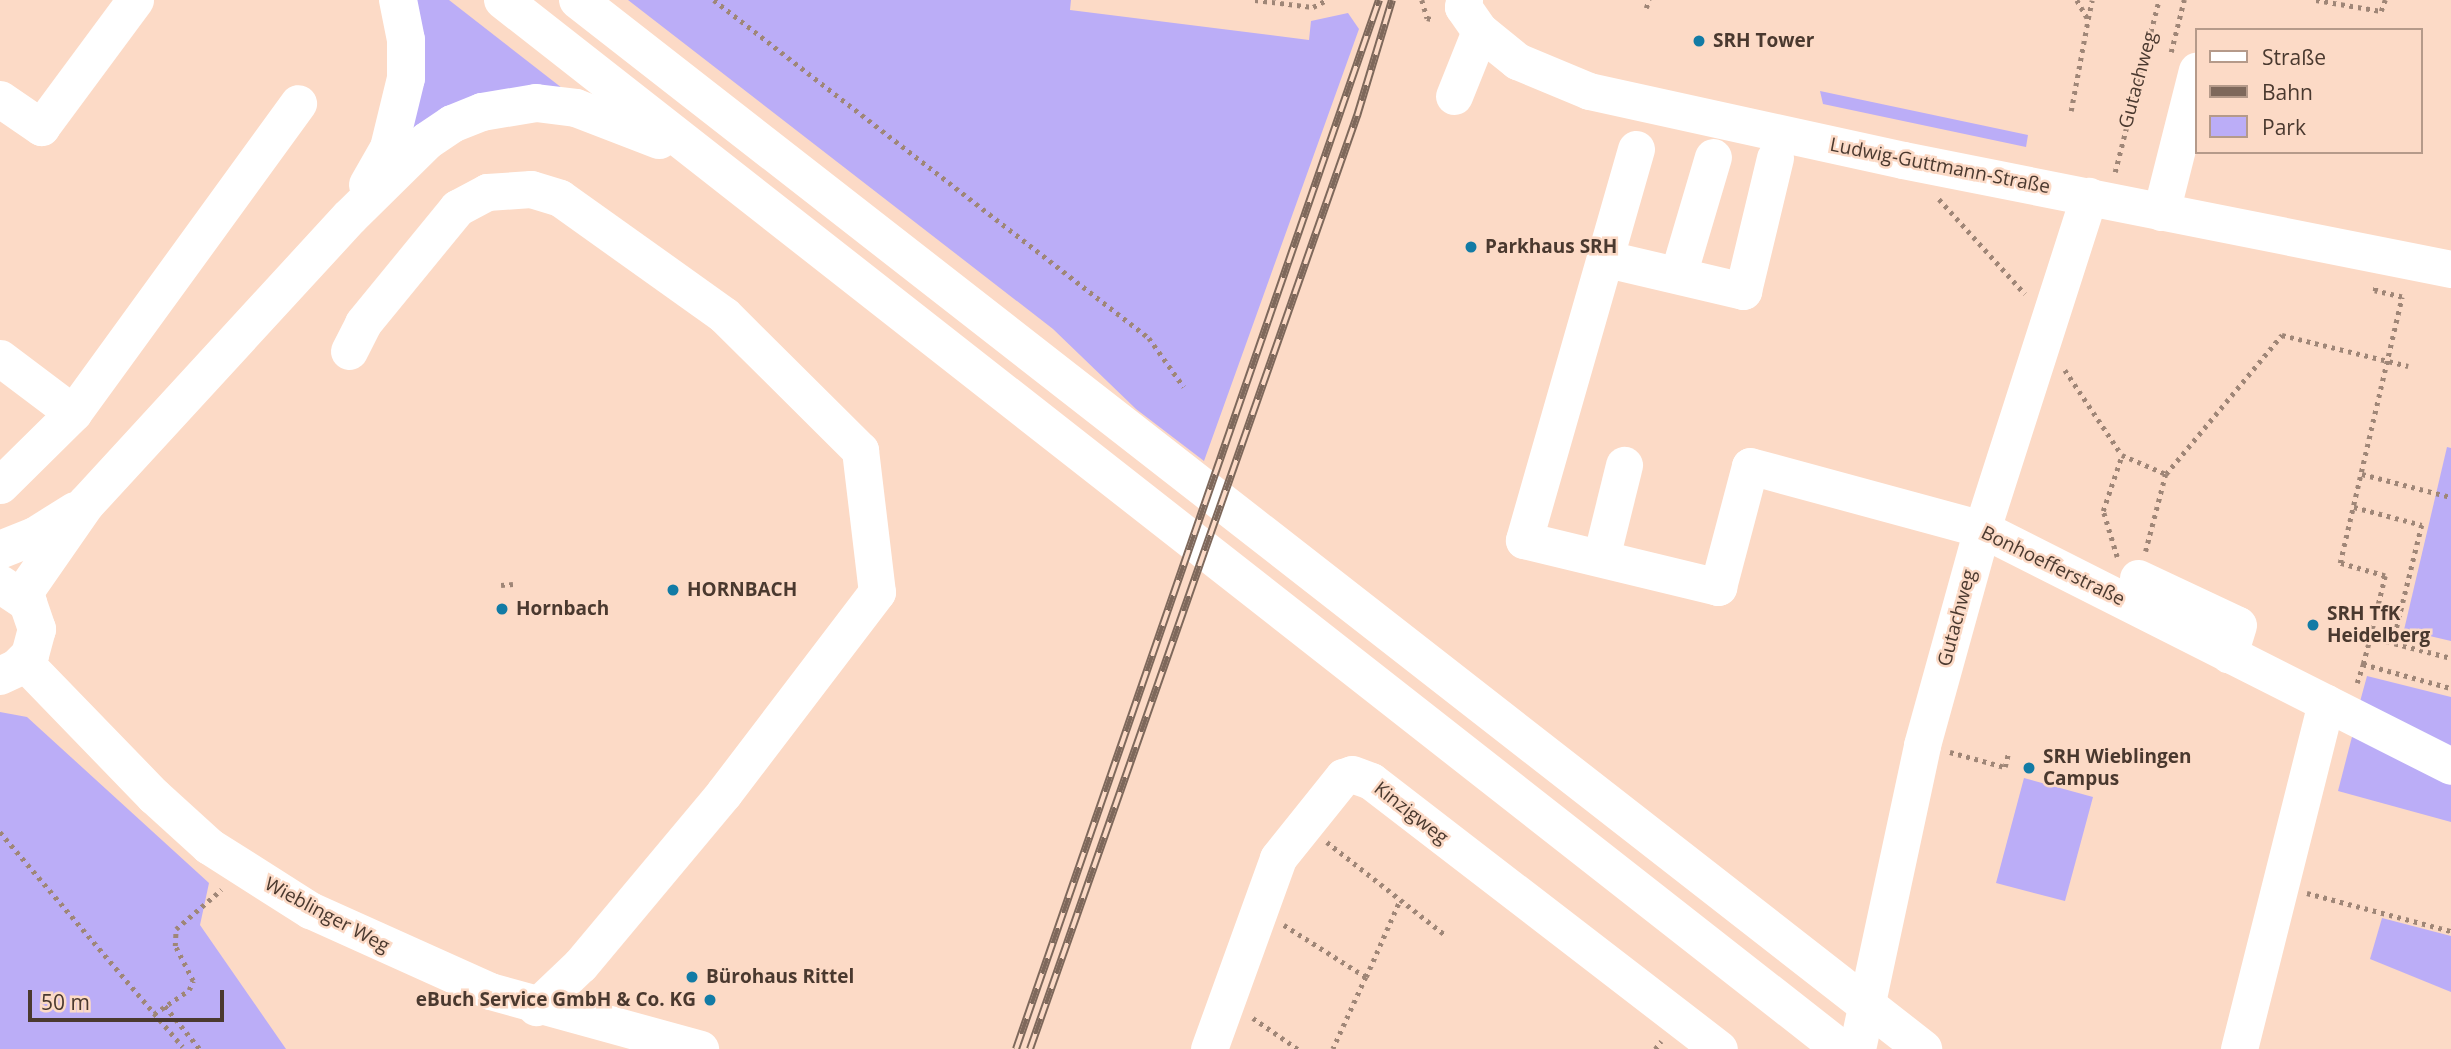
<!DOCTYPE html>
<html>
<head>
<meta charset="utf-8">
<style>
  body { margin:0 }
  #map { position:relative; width:2451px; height:1049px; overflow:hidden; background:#fcdac6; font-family:"Open Sans",sans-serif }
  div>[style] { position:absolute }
  .green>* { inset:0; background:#bbadf7 }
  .path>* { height:4.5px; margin-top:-2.25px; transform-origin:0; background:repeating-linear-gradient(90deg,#9f8677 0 3.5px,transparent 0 8.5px) }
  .minor>* { height:37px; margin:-18.5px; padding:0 18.5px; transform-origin:18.5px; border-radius:18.5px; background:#fff }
  .major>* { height:38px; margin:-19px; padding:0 19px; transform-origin:19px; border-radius:19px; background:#fff }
  .highway>* { height:38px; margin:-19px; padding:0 19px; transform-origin:19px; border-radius:19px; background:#fff }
  .rail>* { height:8px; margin-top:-4px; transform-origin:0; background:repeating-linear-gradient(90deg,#fcdac6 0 16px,#7e685b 0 32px); box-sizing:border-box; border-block:2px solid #7e685b }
  .dots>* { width:19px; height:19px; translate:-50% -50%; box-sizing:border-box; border:4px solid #fcdac6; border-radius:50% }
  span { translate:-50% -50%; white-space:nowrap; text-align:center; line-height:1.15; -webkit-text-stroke:5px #fcdac6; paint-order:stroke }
  .poi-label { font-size:19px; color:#4a392f; font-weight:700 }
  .left { translate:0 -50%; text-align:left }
  .right { translate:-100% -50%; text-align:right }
  .street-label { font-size:19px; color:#4a392f }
  .legend { position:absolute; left:2195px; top:28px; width:228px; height:126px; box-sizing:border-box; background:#fcdac6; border:2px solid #b59a8a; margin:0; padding:9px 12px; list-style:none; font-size:21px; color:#4a392f }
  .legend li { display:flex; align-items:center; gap:14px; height:35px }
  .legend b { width:35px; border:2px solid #b59a8a }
  .scale { position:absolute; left:28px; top:990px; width:196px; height:32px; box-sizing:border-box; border:4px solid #4a392f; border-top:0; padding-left:9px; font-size:21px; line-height:24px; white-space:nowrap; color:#4a392f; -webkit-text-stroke:5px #fcdac6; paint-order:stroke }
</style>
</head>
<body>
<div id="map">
  <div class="green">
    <div style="clip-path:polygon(408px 0,449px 0,571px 95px,409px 135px)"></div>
    <div style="clip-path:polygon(628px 0,1071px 0,1070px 10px,1309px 40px,1311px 21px,1348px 13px,1359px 29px,1204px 461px,1136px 409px,1053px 329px)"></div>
    <div style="clip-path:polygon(1820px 91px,2028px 135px,2026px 147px,1823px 104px)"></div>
    <div style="clip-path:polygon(2447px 447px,2451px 448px,2451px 641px,2404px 630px)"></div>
    <div style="clip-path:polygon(2367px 676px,2451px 697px,2451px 757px,2358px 709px)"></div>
    <div style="clip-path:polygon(0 712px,27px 717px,209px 883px,200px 925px,286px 1049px,0 1049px)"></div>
    <div style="clip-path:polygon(2354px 729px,2451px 777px,2451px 822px,2338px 791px)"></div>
    <div style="clip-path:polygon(2024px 778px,2093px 797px,2065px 901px,1996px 883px)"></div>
    <div style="clip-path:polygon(2382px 918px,2451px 936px,2451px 992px,2370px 959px)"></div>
  </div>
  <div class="path">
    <div style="left:714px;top:0;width:551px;rotate:37.85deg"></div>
    <div style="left:1149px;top:338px;width:60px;rotate:54.5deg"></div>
    <div style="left:1255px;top:0;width:58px;rotate:6.9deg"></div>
    <div style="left:1313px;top:7px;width:16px;rotate:-27deg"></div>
    <div style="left:1422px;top:0;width:19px;rotate:74deg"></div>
    <div style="left:1427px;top:18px;width:8px;rotate:14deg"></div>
    <div style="left:2077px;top:0;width:22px;rotate:60deg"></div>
    <div style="left:2088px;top:19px;width:19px;rotate:-78deg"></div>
    <div style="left:2316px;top:0;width:66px;rotate:9.6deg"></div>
    <div style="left:2381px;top:11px;width:12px;rotate:-70deg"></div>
    <div style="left:1646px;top:8px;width:9px;rotate:-69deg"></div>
    <div style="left:2171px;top:52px;width:54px;rotate:-76deg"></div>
    <div style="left:2071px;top:111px;width:94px;rotate:-79.5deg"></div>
    <div style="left:2115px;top:172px;width:178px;rotate:-75.7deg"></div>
    <div style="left:1939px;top:199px;width:128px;rotate:47.8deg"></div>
    <div style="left:2065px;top:370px;width:102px;rotate:56.2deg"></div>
    <div style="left:2122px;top:455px;width:48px;rotate:23.4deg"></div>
    <div style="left:2166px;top:474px;width:80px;rotate:104.6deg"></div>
    <div style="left:2166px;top:474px;width:181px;rotate:-50.2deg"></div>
    <div style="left:2282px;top:335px;width:130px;rotate:13.8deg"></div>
    <div style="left:2362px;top:474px;width:92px;rotate:14.5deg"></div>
    <div style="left:2354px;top:507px;width:70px;rotate:14.8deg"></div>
    <div style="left:2422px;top:525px;width:122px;rotate:103.8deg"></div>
    <div style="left:2117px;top:557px;width:48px;rotate:-106.9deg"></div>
    <div style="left:2103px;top:511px;width:59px;rotate:-71.3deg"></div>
    <div style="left:501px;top:585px;width:12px;rotate:-5deg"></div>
    <div style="left:2370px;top:637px;width:63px;rotate:-76.2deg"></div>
    <div style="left:2385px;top:576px;width:47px;rotate:-163.9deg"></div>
    <div style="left:2340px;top:563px;width:273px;rotate:-76.9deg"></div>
    <div style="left:2402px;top:297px;width:28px;rotate:-167deg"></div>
    <div style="left:2375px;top:291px;width:6px;rotate:-81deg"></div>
    <div style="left:2363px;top:664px;width:28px;rotate:-75deg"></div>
    <div style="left:2370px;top:637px;width:84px;rotate:14.5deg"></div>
    <div style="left:2357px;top:683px;width:20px;rotate:-72deg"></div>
    <div style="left:2363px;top:664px;width:91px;rotate:15.3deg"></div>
    <div style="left:1950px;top:752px;width:57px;rotate:15.3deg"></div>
    <div style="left:2005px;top:767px;width:13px;rotate:-77deg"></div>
    <div style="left:0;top:832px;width:282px;rotate:49.6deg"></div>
    <div style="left:1327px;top:842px;width:149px;rotate:38.2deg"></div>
    <div style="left:2307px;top:893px;width:149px;rotate:14.8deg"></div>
    <div style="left:1284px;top:925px;width:97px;rotate:32.4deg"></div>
    <div style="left:1366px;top:977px;width:79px;rotate:114.6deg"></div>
    <div style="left:1366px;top:977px;width:84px;rotate:-66.2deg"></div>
    <div style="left:165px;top:1006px;width:55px;rotate:50.9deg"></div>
    <div style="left:154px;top:1014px;width:42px;rotate:-34.4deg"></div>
    <div style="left:189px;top:990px;width:10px;rotate:-66deg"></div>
    <div style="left:193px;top:981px;width:39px;rotate:-117deg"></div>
    <div style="left:175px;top:946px;width:17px;rotate:-87deg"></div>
    <div style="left:176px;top:929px;width:60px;rotate:-40.9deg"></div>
    <div style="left:1253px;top:1018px;width:55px;rotate:34.6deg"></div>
    <div style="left:1655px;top:1049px;width:10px;rotate:-53deg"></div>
  </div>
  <div class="minor">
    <div style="left:1464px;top:0;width:7px;rotate:98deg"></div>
    <div style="left:1463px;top:7px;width:29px;rotate:55deg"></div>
    <div style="left:1480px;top:31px;width:48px;rotate:39deg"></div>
    <div style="left:1517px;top:61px;width:78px;rotate:22.6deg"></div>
    <div style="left:1589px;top:91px;width:321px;rotate:12.4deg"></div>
    <div style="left:1903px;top:160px;width:559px;rotate:11.25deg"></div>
    <div style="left:1454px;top:96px;width:70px;rotate:-68.2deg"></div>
    <div style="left:0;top:99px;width:50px;rotate:34.3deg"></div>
    <div style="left:41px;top:127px;width:158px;rotate:-53.5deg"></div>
    <div style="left:1636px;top:149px;width:407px;rotate:106deg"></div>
    <div style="left:1524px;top:540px;width:200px;rotate:13.6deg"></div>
    <div style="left:1718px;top:587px;width:125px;rotate:-75.2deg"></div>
    <div style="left:1750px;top:466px;width:240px;rotate:15.2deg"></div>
    <div style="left:1982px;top:529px;width:525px;rotate:26.81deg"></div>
    <div style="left:2161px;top:212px;width:146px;rotate:-75.8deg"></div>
    <div style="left:1607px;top:259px;width:140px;rotate:13.2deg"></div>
    <div style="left:1743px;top:291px;width:137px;rotate:-76.5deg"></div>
    <div style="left:1678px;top:275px;width:123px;rotate:-73.5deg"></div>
    <div style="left:349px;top:351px;width:31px;rotate:-63deg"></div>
    <div style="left:363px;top:323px;width:149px;rotate:-50.7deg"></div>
    <div style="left:457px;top:208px;width:34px;rotate:-28deg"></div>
    <div style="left:487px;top:192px;width:44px;rotate:-3.9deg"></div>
    <div style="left:531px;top:189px;width:30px;rotate:17deg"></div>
    <div style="left:560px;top:198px;width:201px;rotate:35.5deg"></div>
    <div style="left:724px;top:315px;width:192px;rotate:44.8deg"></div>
    <div style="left:860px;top:450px;width:143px;rotate:83.2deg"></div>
    <div style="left:877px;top:592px;width:253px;rotate:127.3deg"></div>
    <div style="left:724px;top:793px;width:224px;rotate:129.9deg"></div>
    <div style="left:580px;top:965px;width:61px;rotate:136.3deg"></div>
    <div style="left:0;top:358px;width:91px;rotate:37deg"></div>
    <div style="left:0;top:485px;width:103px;rotate:-44.6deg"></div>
    <div style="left:73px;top:413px;width:383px;rotate:-54deg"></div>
    <div style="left:1601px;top:558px;width:96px;rotate:-76.1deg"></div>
    <div style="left:2138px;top:578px;width:110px;rotate:25.2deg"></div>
    <div style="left:2238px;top:625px;width:31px;rotate:107deg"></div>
    <div style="left:24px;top:662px;width:187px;rotate:45.9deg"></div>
    <div style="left:154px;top:796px;width:74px;rotate:42.3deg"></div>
    <div style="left:209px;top:846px;width:120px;rotate:32.4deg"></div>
    <div style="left:310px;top:910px;width:197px;rotate:24.2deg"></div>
    <div style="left:490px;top:991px;width:218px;rotate:15.4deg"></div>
    <div style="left:1209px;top:1049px;width:203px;rotate:-70.1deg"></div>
    <div style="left:1278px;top:858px;width:104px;rotate:-51.3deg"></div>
    <div style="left:1343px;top:777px;width:9px;rotate:-18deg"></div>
    <div style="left:1352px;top:774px;width:20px;rotate:20deg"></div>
    <div style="left:1371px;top:781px;width:439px;rotate:37.6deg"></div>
    <div style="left:1857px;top:1049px;width:311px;rotate:-77.9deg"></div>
    <div style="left:1922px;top:745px;width:224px;rotate:-74.5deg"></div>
    <div style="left:1982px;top:529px;width:350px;rotate:-72.2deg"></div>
    <div style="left:2239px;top:1049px;width:357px;rotate:-75.9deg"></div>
  </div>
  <div class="major">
    <div style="left:0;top:584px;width:34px;rotate:34deg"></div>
    <div style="left:28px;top:603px;width:28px;rotate:71deg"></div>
    <div style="left:37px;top:629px;width:27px;rotate:105deg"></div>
    <div style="left:30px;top:655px;width:18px;rotate:135deg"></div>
    <div style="left:17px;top:668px;width:19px;rotate:155deg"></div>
  </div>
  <div class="highway">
    <div style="left:503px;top:0;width:1700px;rotate:38.1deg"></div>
    <div style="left:578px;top:0;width:1706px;rotate:37.95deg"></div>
    <div style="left:368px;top:185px;width:43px;rotate:-60.4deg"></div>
    <div style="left:389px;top:148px;width:72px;rotate:-76.3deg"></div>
    <div style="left:406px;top:78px;width:38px;rotate:-90deg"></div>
    <div style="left:406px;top:40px;width:41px;rotate:-101.3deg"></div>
    <div style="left:0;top:550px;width:38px;rotate:-22deg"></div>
    <div style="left:35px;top:536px;width:47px;rotate:-32deg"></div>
    <div style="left:22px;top:596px;width:112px;rotate:-55.2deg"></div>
    <div style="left:86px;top:504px;width:390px;rotate:-47.4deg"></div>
    <div style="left:350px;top:217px;width:108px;rotate:-44.6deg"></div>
    <div style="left:427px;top:141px;width:30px;rotate:-34deg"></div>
    <div style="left:452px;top:124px;width:32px;rotate:-22deg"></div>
    <div style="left:482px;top:112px;width:55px;rotate:-9.5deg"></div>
    <div style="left:536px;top:103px;width:40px;rotate:7.1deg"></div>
    <div style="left:576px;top:108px;width:89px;rotate:21.1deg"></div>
  </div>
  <div class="rail">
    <div style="left:1016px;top:1049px;width:1110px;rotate:-70.91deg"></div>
    <div style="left:1030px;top:1049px;width:989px;rotate:-70.69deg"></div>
    <div style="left:1357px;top:116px;width:121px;rotate:-73.2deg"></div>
  </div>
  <div class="dots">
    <div style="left:1699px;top:41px;background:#127ba5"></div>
    <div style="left:1471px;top:247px;background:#127ba5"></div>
    <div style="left:673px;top:590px;background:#127ba5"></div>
    <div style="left:502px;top:609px;background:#127ba5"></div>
    <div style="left:2313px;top:625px;background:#127ba5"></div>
    <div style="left:2029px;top:768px;background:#127ba5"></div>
    <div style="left:692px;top:977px;background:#127ba5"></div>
    <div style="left:710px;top:1000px;background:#127ba5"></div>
  </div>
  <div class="poi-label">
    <span class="left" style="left:1713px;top:41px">SRH Tower</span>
    <span class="left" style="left:1485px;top:247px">Parkhaus SRH</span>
    <span class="left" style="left:687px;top:590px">HORNBACH</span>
    <span class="left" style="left:516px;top:609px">Hornbach</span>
    <span class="left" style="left:2327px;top:625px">SRH TfK<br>Heidelberg</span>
    <span class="left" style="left:2043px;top:768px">SRH Wieblingen<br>Campus</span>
    <span class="left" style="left:706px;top:977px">Bürohaus Rittel</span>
    <span class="right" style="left:696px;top:1000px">eBuch Service GmbH &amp; Co. KG</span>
  </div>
  <div class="street-label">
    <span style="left:2138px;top:80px;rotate:-75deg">Gutachweg</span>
    <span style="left:1940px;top:166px;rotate:11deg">Ludwig-Guttmann-Straße</span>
    <span style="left:2053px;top:566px;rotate:26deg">Bonhoefferstraße</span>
    <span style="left:1957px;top:618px;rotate:-75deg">Gutachweg</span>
    <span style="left:1411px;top:813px;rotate:38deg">Kinzigweg</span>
    <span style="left:327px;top:915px;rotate:28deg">Wieblinger Weg</span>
  </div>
  <ul class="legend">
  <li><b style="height:9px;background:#fff"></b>Straße</li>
  <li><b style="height:9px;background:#7e685b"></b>Bahn</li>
  <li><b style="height:19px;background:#bbadf7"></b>Park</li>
  </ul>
  <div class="scale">50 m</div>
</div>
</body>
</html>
